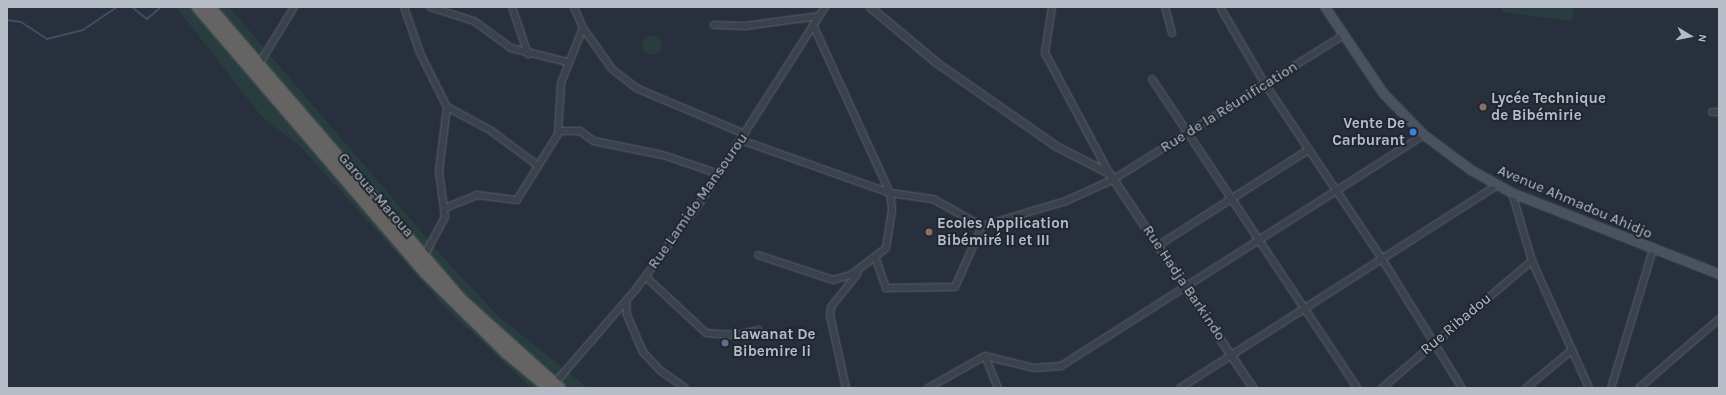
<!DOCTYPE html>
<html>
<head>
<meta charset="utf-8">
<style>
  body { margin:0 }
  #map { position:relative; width:1726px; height:395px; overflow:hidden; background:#27303c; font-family:Karla,sans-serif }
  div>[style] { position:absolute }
  .green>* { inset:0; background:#2a3d3e }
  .round { border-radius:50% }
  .stream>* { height:2px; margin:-1px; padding:0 1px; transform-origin:1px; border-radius:1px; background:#3f4f62 }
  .roads { filter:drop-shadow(0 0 1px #59606a) drop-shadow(0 0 1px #59606a) }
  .minor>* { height:6px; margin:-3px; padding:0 3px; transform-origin:3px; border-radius:3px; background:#3b424c }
  .tertiary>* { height:7px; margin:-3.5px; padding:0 3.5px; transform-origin:3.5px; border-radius:3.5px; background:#3b424c }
  .secondary>* { height:8px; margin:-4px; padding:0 4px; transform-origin:4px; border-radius:4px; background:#49525e }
  .trunk>* { height:10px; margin:-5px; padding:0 5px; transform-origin:5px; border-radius:5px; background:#656462 }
  .dots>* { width:11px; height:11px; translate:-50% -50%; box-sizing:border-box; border:2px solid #202731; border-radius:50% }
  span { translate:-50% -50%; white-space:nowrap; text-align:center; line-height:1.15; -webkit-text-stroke:4px #202731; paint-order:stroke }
  .poi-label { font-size:15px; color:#b7bdc7; font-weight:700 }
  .left { translate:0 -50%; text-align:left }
  .right { translate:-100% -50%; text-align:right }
  .street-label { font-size:15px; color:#b7bdc7 }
  .frame { position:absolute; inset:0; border:8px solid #b7bdc7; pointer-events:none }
  .north { position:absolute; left:1670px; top:16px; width:40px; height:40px; -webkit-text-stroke:3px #202731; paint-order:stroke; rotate:100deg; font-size:11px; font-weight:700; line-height:16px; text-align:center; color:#b7bdc7 }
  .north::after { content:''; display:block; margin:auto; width:14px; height:18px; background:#b7bdc7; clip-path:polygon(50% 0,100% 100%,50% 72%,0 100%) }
</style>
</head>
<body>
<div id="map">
  <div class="green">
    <div style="clip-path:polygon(176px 7px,229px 7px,441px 255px,499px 317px,588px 388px,531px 388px,447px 309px,300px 146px,262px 117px)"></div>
    <div style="clip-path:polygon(1502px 7px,1574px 7px,1572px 21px,1502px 12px)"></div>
    <div class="round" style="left:642px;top:35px;width:20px;height:20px"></div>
  </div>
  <div class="stream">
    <div style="left:132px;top:7px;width:19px;rotate:39deg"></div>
    <div style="left:147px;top:19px;width:18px;rotate:-41deg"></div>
    <div style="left:7px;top:20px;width:14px;rotate:8deg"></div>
    <div style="left:21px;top:22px;width:31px;rotate:33deg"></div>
    <div style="left:47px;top:39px;width:37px;rotate:-14deg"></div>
    <div style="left:83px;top:30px;width:41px;rotate:-34.1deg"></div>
  </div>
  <div class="roads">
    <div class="minor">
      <div style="left:404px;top:7px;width:49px;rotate:70.8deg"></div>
      <div style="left:420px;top:53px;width:60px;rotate:63.4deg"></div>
      <div style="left:447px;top:107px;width:64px;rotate:97.1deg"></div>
      <div style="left:439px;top:171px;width:46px;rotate:82.6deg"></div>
      <div style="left:445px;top:217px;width:44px;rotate:118.3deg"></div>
      <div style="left:430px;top:7px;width:46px;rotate:17.7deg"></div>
      <div style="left:474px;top:21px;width:46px;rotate:36.1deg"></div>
      <div style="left:511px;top:48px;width:58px;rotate:14deg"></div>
      <div style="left:512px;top:7px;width:50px;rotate:71.2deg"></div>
      <div style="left:574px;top:7px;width:23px;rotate:67deg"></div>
      <div style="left:583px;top:28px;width:50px;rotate:54.7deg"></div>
      <div style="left:612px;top:69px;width:31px;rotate:38deg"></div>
      <div style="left:636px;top:88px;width:118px;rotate:22.9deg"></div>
      <div style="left:1052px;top:7px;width:47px;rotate:98.7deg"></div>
      <div style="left:1045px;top:53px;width:136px;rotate:61.9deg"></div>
      <div style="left:1165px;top:7px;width:27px;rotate:75deg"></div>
      <div style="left:1220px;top:7px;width:89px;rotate:59.7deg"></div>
      <div style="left:1265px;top:84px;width:211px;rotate:56.2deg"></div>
      <div style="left:1382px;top:259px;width:152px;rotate:58.2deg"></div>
      <div style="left:714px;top:25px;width:31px;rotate:2deg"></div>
      <div style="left:745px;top:26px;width:75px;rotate:-7.7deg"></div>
      <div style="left:258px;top:66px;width:69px;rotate:-58.6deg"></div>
      <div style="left:1152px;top:79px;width:371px;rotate:56.4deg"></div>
      <div style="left:447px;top:107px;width:49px;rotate:28.1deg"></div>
      <div style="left:490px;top:130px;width:57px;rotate:36.5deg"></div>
      <div style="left:1712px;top:112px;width:7px"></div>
      <div style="left:559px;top:131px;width:21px"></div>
      <div style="left:580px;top:131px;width:17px;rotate:36deg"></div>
      <div style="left:594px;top:141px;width:70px;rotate:11.5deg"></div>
      <div style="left:663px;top:155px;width:59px;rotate:18.7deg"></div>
      <div style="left:741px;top:140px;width:158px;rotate:19.6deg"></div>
      <div style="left:890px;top:193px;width:43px;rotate:7.9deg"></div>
      <div style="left:933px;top:199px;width:56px;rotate:28.9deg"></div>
      <div style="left:982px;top:226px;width:88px;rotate:-16.6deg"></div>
      <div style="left:1066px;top:201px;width:53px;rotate:-24.6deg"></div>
      <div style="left:1114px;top:179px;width:271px;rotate:-32.1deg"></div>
      <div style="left:1512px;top:193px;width:71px;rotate:73.6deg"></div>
      <div style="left:1532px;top:261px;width:139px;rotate:65.8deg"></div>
      <div style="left:445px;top:208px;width:35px;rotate:-22deg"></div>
      <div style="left:477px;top:195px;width:40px;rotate:7.1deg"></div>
      <div style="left:517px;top:200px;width:78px;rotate:-58.2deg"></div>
      <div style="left:558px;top:134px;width:51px;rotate:-86.6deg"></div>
      <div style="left:561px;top:83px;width:59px;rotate:-68.2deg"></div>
      <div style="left:1159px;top:245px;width:177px;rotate:-32.5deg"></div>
      <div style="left:758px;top:255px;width:79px;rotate:18.4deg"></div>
      <div style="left:833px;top:280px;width:19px;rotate:-16deg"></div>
      <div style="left:851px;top:275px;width:44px;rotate:-37.6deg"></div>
      <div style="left:886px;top:248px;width:39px;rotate:-81deg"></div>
      <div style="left:892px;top:209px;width:16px;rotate:-97deg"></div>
      <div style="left:890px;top:193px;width:185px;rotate:-114.6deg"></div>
      <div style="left:876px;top:259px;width:31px;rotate:71deg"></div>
      <div style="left:886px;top:288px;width:69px;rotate:-0.8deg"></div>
      <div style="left:955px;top:287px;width:67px;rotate:-66.1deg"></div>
      <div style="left:646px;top:277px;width:82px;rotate:43deg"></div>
      <div style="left:706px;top:333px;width:32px;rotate:4deg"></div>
      <div style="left:738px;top:335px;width:21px;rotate:-14deg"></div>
      <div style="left:626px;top:301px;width:14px;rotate:86deg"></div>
      <div style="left:627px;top:315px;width:40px;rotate:66.6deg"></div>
      <div style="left:643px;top:352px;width:26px;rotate:47deg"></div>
      <div style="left:661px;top:371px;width:29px;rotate:35deg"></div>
      <div style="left:985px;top:356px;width:35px;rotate:68deg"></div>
      <div style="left:555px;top:383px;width:124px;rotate:-49.2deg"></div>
      <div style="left:636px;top:289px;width:106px;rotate:-53.5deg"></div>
      <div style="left:699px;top:204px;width:234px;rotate:-57.4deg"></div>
      <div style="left:846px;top:388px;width:75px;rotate:-102.4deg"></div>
      <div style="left:830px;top:315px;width:8px;rotate:-83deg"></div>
      <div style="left:831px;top:307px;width:43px;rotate:-51.5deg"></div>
      <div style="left:928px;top:388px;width:65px;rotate:-29.3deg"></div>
      <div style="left:985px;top:356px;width:50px;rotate:13.8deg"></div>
      <div style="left:1034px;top:368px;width:27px;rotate:-4deg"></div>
      <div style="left:1061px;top:366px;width:430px;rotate:-32.5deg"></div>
      <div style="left:1180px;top:388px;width:375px;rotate:-32.6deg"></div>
      <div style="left:1382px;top:388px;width:197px;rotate:-40.3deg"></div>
      <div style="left:1526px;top:388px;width:60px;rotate:-39.6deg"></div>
      <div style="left:1611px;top:388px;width:144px;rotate:-73.1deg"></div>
      <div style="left:1639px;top:388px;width:106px;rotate:-40.8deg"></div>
    </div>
    <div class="tertiary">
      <div style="left:870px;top:7px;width:87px;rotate:39.9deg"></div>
      <div style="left:937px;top:63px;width:145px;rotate:34.9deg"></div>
      <div style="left:1056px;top:146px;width:59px;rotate:27deg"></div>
      <div style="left:1109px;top:173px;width:259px;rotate:56.2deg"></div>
    </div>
    <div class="secondary">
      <div style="left:1325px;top:7px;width:105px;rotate:55.9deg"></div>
      <div style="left:1384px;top:94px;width:57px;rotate:45.7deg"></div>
      <div style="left:1424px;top:135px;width:59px;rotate:36.7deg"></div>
      <div style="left:1471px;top:170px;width:47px;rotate:29.3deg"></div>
      <div style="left:1512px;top:193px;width:222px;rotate:21.4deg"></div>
    </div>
    <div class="trunk">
      <div style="left:197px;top:7px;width:352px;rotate:49.4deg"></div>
      <div style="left:426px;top:274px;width:112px;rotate:44.6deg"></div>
      <div style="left:506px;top:353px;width:55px;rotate:39.8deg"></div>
      <div style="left:210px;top:7px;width:385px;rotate:49.3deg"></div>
      <div style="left:461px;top:299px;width:133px;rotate:42deg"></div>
    </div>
  </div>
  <div class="dots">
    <div style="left:1483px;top:107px;background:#8d6e63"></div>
    <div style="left:1413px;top:132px;background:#3f7fe0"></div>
    <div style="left:929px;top:232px;background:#8d6e63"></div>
    <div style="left:725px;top:343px;background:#5c6f8a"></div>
  </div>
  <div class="poi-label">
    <span class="left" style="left:1491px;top:107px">Lycée Technique<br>de Bibémirie</span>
    <span class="right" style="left:1405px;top:132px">Vente De<br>Carburant</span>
    <span class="left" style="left:937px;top:232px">Ecoles Application<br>Bibémiré II et III</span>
    <span class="left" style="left:733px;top:343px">Lawanat De<br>Bibemire Ii</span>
  </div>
  <div class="street-label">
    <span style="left:1229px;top:107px;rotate:-32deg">Rue de la Réunification</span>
    <span style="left:376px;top:195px;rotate:49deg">Garoua-Maroua</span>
    <span style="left:698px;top:201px;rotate:-55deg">Rue Lamido Mansourou</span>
    <span style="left:1575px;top:202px;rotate:23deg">Avenue Ahmadou Ahidjo</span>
    <span style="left:1184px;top:283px;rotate:56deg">Rue Hadja Barkindo</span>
    <span style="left:1456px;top:324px;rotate:-40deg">Rue Ribadou</span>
  </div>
  <div class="frame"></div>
  <div class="north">N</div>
</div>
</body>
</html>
